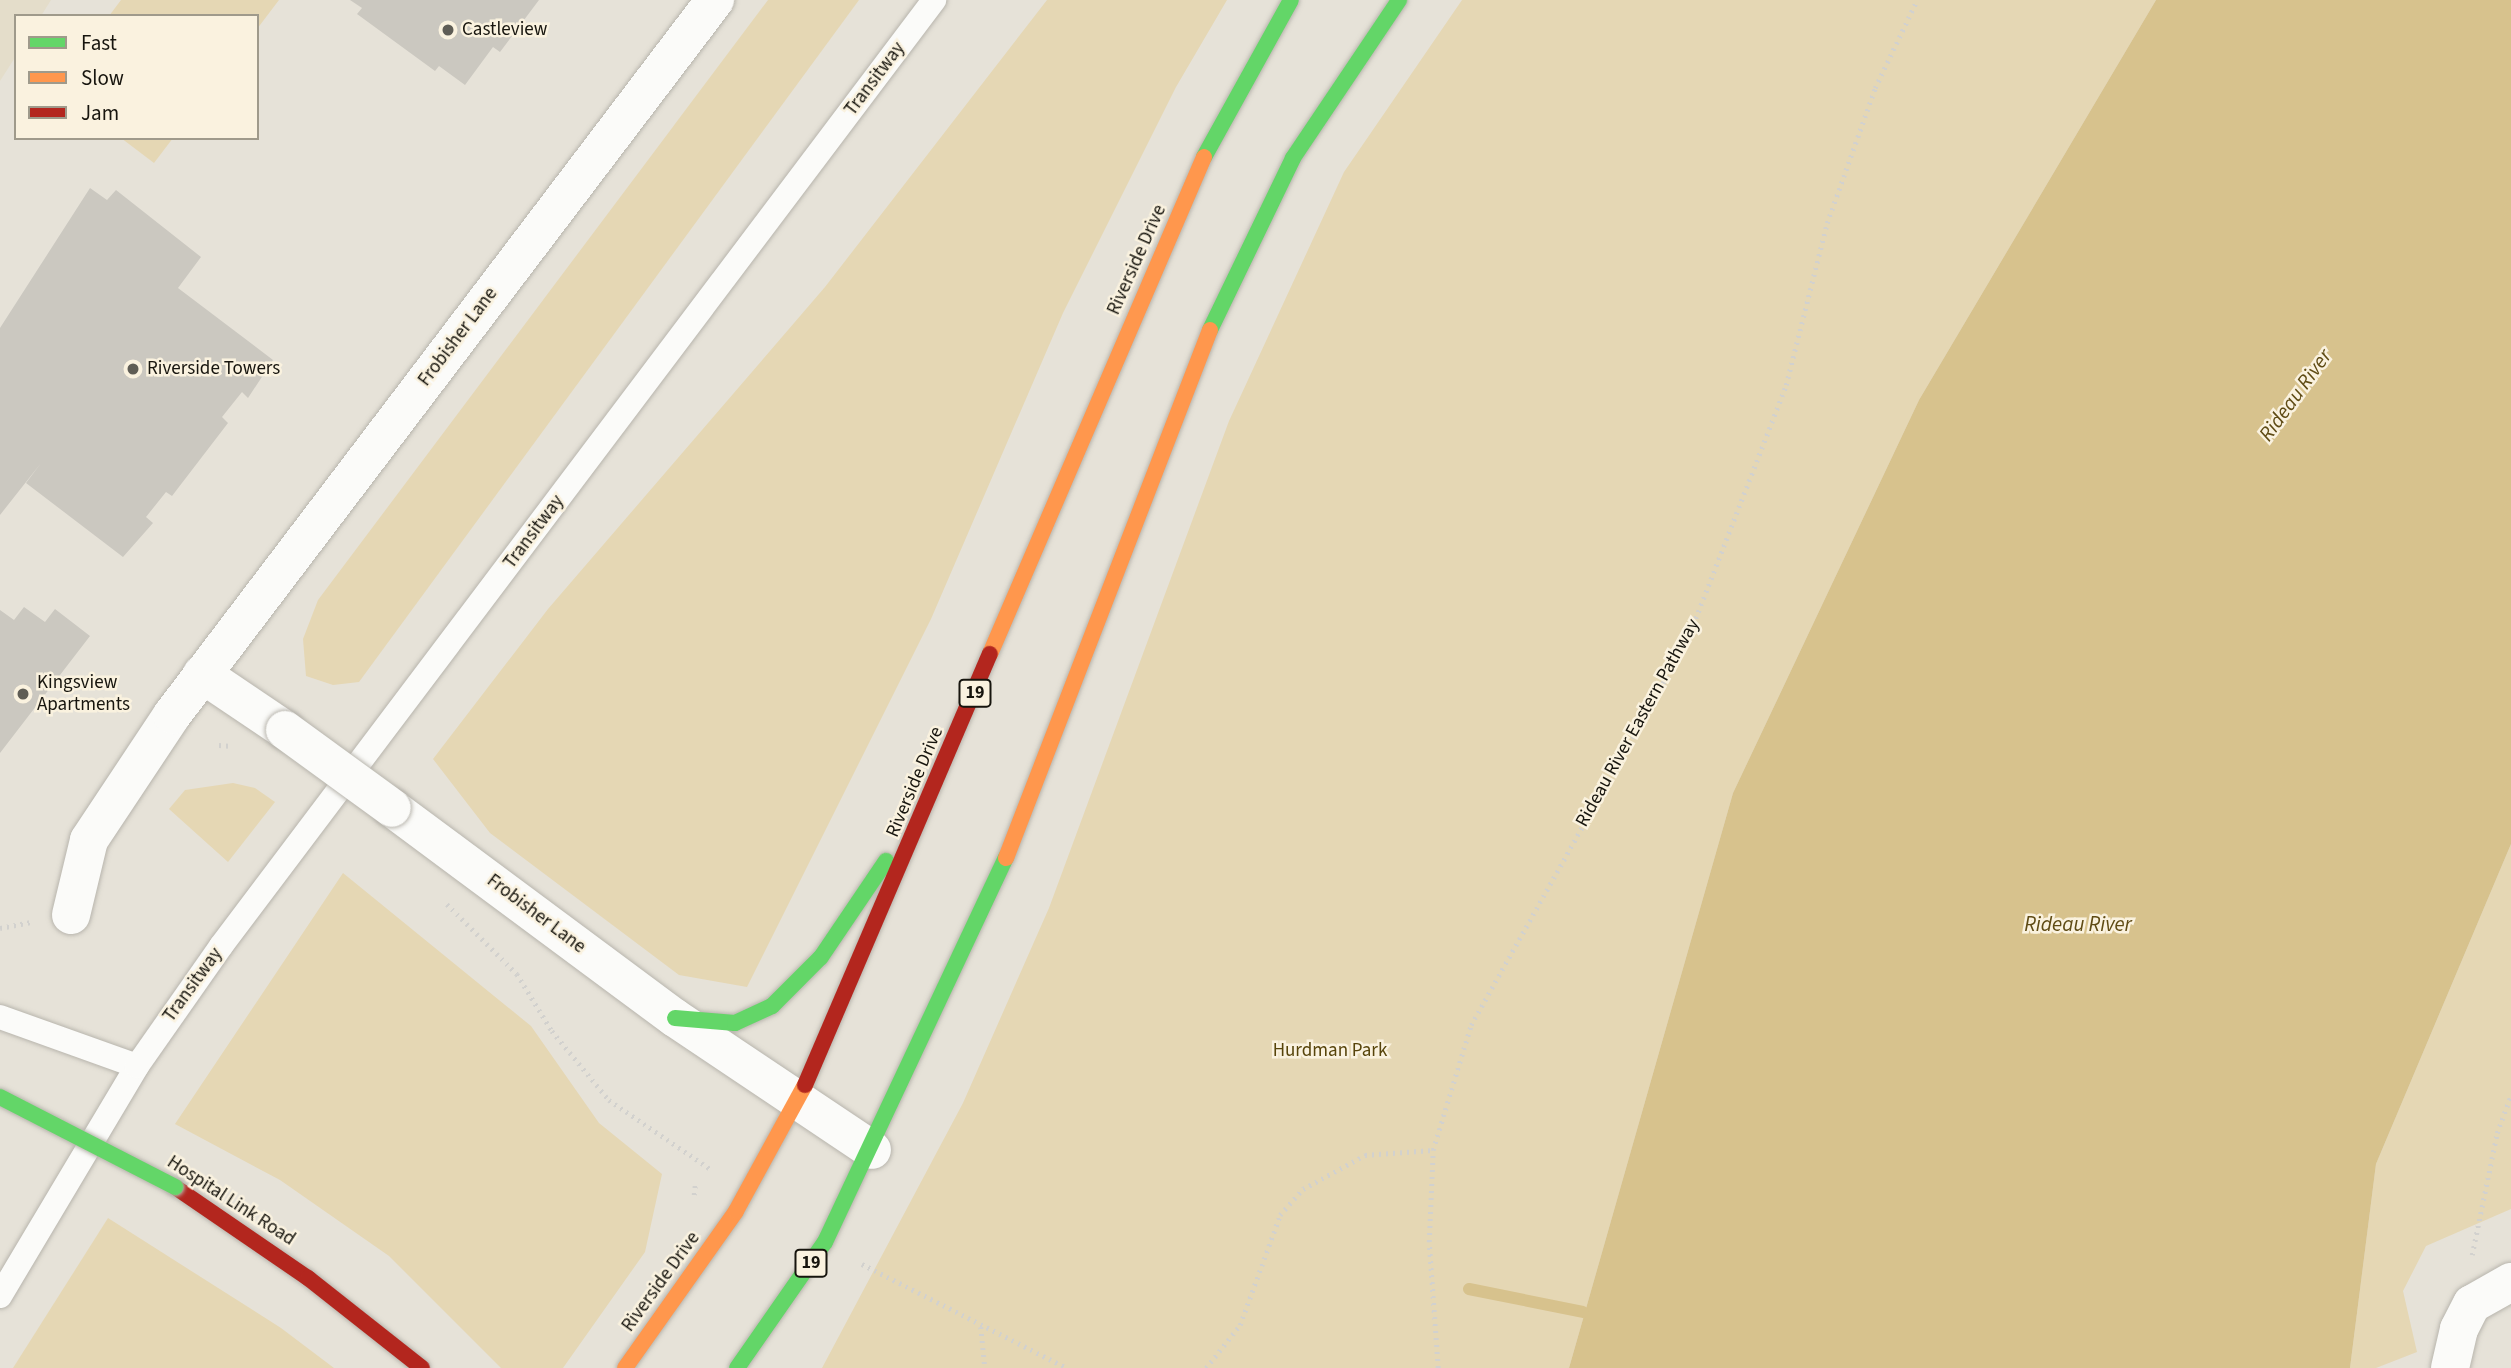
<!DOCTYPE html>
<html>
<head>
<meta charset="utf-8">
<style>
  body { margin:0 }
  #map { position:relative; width:2511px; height:1368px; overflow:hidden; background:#e6e2d8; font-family:"Source Sans 3",sans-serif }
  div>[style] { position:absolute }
  .built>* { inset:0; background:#e4ddca }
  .green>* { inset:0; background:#e5d7b4 }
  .water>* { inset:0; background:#d7c28d }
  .stream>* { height:12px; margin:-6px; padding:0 6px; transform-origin:6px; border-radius:6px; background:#d7c28d }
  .building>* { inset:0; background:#cbc8c0 }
  .path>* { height:4.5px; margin-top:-2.25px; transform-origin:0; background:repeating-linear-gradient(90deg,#d2d1ce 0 2px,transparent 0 7px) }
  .roads { filter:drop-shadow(0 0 2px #b8b5ad) drop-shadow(0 0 2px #b8b5ad) }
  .lane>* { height:24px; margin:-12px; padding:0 12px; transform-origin:12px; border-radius:12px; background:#fbfbf9 }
  .street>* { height:38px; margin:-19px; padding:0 19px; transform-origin:19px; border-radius:19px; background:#fbfbf9 }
  .fast>* { height:16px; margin:-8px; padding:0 8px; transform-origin:8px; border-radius:8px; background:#63d668 }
  .slow>* { height:16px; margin:-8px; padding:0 8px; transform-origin:8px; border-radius:8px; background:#ff974d }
  .jam>* { height:16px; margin:-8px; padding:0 8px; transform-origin:8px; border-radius:8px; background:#b3261e }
  .bridges { filter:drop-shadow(0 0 2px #b8b5ad) drop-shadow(0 0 2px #b8b5ad) }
  .street-bridge>* { height:38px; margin:-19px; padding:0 19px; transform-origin:19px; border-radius:19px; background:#fbfbf9 }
  .fast-bridge>* { height:16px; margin:-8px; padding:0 8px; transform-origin:8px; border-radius:8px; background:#63d668 }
  .dots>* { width:19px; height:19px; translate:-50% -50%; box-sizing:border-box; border:4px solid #faf2df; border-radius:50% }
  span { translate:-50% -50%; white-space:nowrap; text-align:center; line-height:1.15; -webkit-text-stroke:5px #faf2df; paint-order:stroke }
  .shield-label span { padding:2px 5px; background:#faf2df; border:2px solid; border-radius:5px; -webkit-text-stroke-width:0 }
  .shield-label { font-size:18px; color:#17150e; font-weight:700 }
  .poi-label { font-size:19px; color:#17150e }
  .left { translate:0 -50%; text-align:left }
  .street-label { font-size:19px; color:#17150e }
  .park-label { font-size:19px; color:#57440a }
  .water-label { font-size:21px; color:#5f4b14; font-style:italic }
  .legend { position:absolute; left:14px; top:14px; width:245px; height:126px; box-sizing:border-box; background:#faf2df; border:2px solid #9f9a8b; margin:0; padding:9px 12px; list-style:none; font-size:21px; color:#17150e }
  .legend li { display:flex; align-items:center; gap:14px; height:35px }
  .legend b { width:35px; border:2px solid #9f9a8b }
</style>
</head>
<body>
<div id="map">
  <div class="built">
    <div style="clip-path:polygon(0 0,51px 0,41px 16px,16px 16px,16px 56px,0 81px)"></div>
  </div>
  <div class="green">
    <div style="clip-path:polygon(121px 0,279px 0,257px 29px,257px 16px,109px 16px)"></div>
    <div style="clip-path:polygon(768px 0,859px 0,359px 682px,333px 685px,306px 676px,303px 639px,318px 600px)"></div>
    <div style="clip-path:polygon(1047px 0,1227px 0,1176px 87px,1063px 313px,931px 619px,747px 987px,679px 975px,490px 833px,433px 759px,548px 609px,825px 287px)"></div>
    <div style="clip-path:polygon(1462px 0,2156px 0,1919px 400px,1733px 793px,1569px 1368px,822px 1368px,963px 1103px,1049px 908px,1229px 421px,1344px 172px)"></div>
    <div style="clip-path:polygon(121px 138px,173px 138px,154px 163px)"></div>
    <div style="clip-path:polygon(233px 783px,255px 788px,275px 802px,228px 862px,169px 809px,185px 790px)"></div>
    <div style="clip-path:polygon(2511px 844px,2511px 1209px,2426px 1246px,2403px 1291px,2417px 1352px,2376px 1368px,2350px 1368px,2376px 1164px)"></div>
    <div style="clip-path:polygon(343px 873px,531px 1026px,599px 1123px,662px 1174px,645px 1252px,563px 1368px,501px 1368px,389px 1256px,280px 1180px,175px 1124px)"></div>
    <div style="clip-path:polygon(108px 1218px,281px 1328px,334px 1368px,13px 1368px)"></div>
  </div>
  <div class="water">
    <div style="clip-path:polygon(2156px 0,2511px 0,2511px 844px,2376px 1164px,2350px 1368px,1569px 1368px,1733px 793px,1919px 400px)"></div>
  </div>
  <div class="stream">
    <div style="left:1469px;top:1289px;width:116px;rotate:11.4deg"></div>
  </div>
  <div class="building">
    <div style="clip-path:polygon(350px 0,539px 0,500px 52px,493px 47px,465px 85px,439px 66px,435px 71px,357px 14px,362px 8px)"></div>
    <div style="clip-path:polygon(90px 188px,107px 200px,116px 190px,201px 257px,178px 288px,273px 360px,248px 398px,242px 392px,222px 417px,228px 423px,172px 496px,166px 492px,146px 517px,153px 523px,123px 557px,26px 483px,41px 463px,0 515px,0 328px)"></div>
    <div style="clip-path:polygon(24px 607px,45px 622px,55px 609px,90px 636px,0 753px,0 610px,14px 620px)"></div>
  </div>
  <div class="path">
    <div style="left:219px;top:745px;width:13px;rotate:4deg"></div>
    <div style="left:447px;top:904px;width:99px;rotate:45deg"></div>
    <div style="left:517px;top:974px;width:67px;rotate:58.4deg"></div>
    <div style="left:552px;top:1031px;width:89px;rotate:50.4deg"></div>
    <div style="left:609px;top:1100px;width:125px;rotate:34.2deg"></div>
    <div style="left:0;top:928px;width:33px;rotate:-11deg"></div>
    <div style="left:694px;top:1195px;width:10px;rotate:-84deg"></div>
    <div style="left:2472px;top:1255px;width:125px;rotate:-78.4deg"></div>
    <div style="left:2497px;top:1133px;width:40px;rotate:-69.8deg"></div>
    <div style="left:862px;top:1264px;width:230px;rotate:26.9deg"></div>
    <div style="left:981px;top:1327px;width:41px;rotate:84.4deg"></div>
    <div style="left:1206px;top:1368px;width:55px;rotate:-51.7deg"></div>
    <div style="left:1240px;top:1325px;width:117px;rotate:-70deg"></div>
    <div style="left:1280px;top:1215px;width:35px;rotate:-49deg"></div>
    <div style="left:1303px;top:1189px;width:71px;rotate:-28.7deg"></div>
    <div style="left:1365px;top:1155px;width:68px;rotate:-4.2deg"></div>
    <div style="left:1438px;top:1368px;width:126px;rotate:-94.1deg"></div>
    <div style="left:1429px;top:1242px;width:92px;rotate:-87.5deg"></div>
    <div style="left:1433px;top:1150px;width:131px;rotate:-73.1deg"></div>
    <div style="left:1471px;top:1025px;width:444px;rotate:-60.7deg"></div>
    <div style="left:1688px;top:638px;width:271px;rotate:-68.8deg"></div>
    <div style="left:1786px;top:385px;width:167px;rotate:-75.8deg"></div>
    <div style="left:1827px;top:223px;width:143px;rotate:-70.4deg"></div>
    <div style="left:1875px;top:88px;width:98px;rotate:-64.5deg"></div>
  </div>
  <div class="roads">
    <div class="lane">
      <div style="left:0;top:1017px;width:145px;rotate:19.7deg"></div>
      <div style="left:0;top:1296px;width:268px;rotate:-59.2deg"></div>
      <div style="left:137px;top:1066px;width:146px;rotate:-55deg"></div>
      <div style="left:221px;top:946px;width:1185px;rotate:-52.99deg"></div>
    </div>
    <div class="street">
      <div style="left:202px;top:674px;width:100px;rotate:34deg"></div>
      <div style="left:392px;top:808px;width:352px;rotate:36.6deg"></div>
      <div style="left:675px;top:1018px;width:237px;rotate:33.8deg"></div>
      <div style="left:71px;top:915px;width:77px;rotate:-76.5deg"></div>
      <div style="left:89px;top:840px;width:150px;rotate:-56.4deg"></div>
      <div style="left:172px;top:715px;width:898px;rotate:-52.79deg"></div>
      <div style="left:2450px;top:1368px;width:40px;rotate:-77deg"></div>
      <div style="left:2459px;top:1329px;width:28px;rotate:-63deg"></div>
      <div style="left:2472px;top:1304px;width:45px;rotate:-29.4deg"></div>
    </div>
    <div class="fast">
      <div style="left:1204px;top:157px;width:179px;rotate:-61deg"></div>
      <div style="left:1210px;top:330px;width:191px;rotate:-64.2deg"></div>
      <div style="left:1293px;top:158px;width:190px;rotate:-56.1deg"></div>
      <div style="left:675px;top:1018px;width:60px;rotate:4.8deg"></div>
      <div style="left:735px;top:1023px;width:41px;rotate:-24.7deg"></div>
      <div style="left:772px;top:1006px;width:69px;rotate:-45deg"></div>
      <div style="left:821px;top:957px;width:116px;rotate:-55.9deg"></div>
      <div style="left:737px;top:1368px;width:154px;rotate:-55.1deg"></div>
      <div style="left:825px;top:1242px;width:425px;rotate:-64.8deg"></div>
    </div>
    <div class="slow">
      <div style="left:990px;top:654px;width:541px;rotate:-66.7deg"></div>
      <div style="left:1006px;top:858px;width:566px;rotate:-68.88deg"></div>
      <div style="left:625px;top:1368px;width:192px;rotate:-54.7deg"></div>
      <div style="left:736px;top:1211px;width:144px;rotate:-61.3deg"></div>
    </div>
    <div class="jam">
      <div style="left:805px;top:1085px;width:469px;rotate:-66.8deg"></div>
      <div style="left:175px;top:1187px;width:161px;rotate:34.4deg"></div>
      <div style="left:308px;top:1278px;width:145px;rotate:38.3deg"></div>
    </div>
  </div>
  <div class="bridges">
    <div class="street-bridge">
      <div style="left:285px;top:730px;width:132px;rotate:36.1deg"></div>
    </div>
    <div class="fast-bridge">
      <div style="left:0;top:1097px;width:197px;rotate:27.2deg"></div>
    </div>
  </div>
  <div class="dots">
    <div style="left:448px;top:30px;background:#5f5d55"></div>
    <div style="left:133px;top:369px;background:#5f5d55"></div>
    <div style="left:23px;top:694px;background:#5f5d55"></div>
  </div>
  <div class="shield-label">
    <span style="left:975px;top:693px">19</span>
    <span style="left:811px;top:1263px">19</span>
  </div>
  <div class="poi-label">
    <span class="left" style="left:462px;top:30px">Castleview</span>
    <span class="left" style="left:147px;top:369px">Riverside Towers</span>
    <span class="left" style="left:37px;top:694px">Kingsview<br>Apartments</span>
  </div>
  <div class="street-label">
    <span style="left:875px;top:79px;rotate:-53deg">Transitway</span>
    <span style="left:1137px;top:260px;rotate:-66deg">Riverside Drive</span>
    <span style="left:458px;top:337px;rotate:-53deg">Frobisher Lane</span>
    <span style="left:534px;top:532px;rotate:-53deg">Transitway</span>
    <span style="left:1638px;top:723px;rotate:-61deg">Rideau River Eastern Pathway</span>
    <span style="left:915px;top:782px;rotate:-67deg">Riverside Drive</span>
    <span style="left:536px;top:914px;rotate:37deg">Frobisher Lane</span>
    <span style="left:193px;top:985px;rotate:-54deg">Transitway</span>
    <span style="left:231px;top:1201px;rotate:33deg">Hospital Link Road</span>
    <span style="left:661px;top:1282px;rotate:-54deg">Riverside Drive</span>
  </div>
  <div class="park-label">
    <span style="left:1330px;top:1051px">Hurdman Park</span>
  </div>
  <div class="water-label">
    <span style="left:2295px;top:395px;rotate:-54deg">Rideau River</span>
    <span style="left:2078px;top:924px">Rideau River</span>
  </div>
  <ul class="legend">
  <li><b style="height:9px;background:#63d668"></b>Fast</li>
  <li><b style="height:9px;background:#ff974d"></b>Slow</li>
  <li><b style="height:9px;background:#b3261e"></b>Jam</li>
  </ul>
</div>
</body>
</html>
